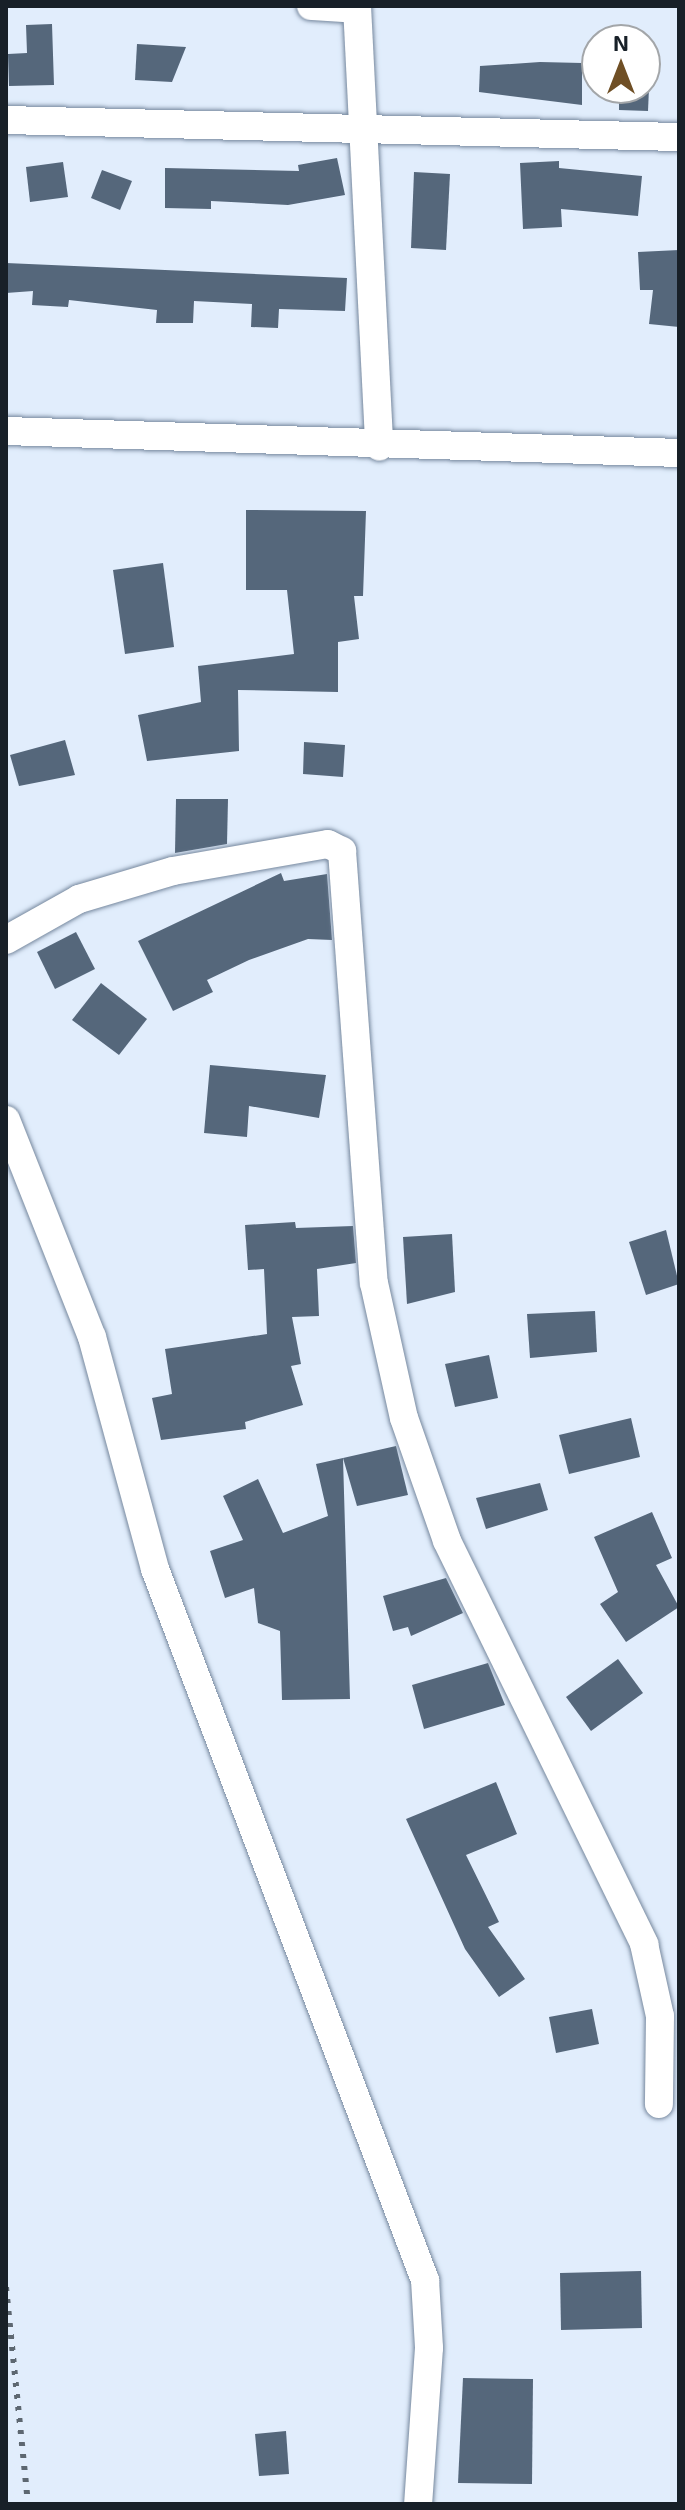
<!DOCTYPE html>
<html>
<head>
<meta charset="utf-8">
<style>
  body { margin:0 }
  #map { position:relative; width:685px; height:2510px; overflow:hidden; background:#e1edfc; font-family:"Exo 2",sans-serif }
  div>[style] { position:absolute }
  .building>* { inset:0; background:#55677b }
  .roads { filter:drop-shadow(0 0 2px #76889e) drop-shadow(0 0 2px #76889e) }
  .street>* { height:28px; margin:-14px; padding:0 14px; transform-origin:14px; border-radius:14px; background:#fff }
  .rail>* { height:6px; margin-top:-3px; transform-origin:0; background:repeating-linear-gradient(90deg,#5d6771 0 4px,transparent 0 12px) }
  span { translate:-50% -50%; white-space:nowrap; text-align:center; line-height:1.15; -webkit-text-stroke:8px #fff; paint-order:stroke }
  .frame { position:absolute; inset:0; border:8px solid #182028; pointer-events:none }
  .north { position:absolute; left:581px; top:24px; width:80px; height:80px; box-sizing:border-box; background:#fff; border:2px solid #a3a6a9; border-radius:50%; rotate:0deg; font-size:22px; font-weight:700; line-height:32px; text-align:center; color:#182028 }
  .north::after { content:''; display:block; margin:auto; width:28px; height:36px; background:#6f4f25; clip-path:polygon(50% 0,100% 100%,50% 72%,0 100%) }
</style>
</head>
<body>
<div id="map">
  <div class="building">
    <div style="clip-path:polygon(52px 24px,54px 85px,9px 86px,8px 54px,27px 53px,26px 25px)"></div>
    <div style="clip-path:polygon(137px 44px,186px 47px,172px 82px,135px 80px)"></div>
    <div style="clip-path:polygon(540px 62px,582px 63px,582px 105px,479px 92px,480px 66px)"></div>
    <div style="clip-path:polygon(619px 88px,649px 88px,648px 111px,619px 110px)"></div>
    <div style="clip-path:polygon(337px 158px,345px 195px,288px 205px,211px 201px,211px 209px,165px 208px,165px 168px,299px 171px,298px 165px)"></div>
    <div style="clip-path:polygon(559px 161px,559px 168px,642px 176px,638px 216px,561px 209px,562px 227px,523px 229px,520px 163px)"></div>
    <div style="clip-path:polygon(63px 162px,68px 197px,30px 202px,26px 167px)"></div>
    <div style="clip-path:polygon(102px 170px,132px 181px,120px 210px,91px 198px)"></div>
    <div style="clip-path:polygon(414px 172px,450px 174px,446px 250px,411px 248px)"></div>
    <div style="clip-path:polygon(679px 250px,679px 327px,649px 324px,653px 290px,640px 290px,638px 252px)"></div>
    <div style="clip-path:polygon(6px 263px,347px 278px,345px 311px,279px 309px,278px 328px,251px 327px,252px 304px,194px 301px,193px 323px,156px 323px,157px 310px,69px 300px,68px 307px,32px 305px,33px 291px,6px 293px)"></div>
    <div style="clip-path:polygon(246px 510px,366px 511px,363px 596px,354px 596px,359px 639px,338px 642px,338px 692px,238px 690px,239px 751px,147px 761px,138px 715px,201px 702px,198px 666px,294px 654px,287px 590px,246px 590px)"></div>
    <div style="clip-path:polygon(163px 563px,174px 647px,125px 654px,113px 570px)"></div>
    <div style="clip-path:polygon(65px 740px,75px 775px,19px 786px,10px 755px)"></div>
    <div style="clip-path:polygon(304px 742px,345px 745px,343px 777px,303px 774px)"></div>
    <div style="clip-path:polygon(176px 799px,228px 799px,227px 844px,175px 853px)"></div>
    <div style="clip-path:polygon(281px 873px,284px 881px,327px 874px,332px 940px,308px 939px,249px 960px,207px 980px,213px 992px,173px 1011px,138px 941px)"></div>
    <div style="clip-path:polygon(76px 932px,95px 969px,55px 989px,37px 952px)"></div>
    <div style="clip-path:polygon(101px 983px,147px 1019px,119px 1055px,72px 1020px)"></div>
    <div style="clip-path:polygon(210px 1065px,326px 1075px,319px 1118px,249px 1106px,247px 1137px,204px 1133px)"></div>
    <div style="clip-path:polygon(295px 1222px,296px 1228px,353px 1226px,356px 1263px,317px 1269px,319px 1316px,292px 1317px,301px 1364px,291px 1366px,303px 1405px,245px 1422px,246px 1429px,161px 1440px,152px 1398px,172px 1394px,165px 1349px,267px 1334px,264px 1269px,248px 1270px,245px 1225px)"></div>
    <div style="clip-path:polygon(666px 1230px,679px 1284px,646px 1295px,629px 1242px)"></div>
    <div style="clip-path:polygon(452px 1234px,455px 1292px,407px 1304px,403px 1237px)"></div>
    <div style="clip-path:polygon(595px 1311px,597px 1352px,530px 1358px,527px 1314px)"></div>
    <div style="clip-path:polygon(489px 1355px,498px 1398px,455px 1407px,445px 1364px)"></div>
    <div style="clip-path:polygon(631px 1418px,640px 1457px,569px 1474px,559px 1435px)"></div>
    <div style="clip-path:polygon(396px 1446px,408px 1495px,357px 1506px,343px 1458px)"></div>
    <div style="clip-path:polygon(343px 1458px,350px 1699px,282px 1700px,280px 1631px,258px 1623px,254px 1588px,225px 1598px,210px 1551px,243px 1540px,223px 1496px,258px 1479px,283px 1533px,328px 1516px,316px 1464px)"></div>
    <div style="clip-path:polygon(540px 1483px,548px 1510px,486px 1529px,476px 1498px)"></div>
    <div style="clip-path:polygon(652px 1512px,672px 1558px,656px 1565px,679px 1607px,626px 1642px,600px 1604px,618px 1592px,594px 1537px)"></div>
    <div style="clip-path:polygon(446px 1578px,463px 1613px,411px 1636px,408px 1627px,393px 1631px,383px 1596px)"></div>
    <div style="clip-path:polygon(618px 1659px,643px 1693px,591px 1731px,566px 1697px)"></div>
    <div style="clip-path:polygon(488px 1663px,505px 1705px,424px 1729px,412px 1685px)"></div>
    <div style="clip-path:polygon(496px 1782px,517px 1834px,466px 1855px,499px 1922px,488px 1927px,525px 1979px,499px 1997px,465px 1949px,406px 1819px)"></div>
    <div style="clip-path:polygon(592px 2009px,599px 2044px,556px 2053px,549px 2017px)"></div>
    <div style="clip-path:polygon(641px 2271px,642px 2328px,561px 2330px,560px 2273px)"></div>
    <div style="clip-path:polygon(463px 2378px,533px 2379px,532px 2484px,458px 2483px)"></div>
    <div style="clip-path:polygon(286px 2431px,289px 2474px,259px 2476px,255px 2434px)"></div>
  </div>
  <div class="roads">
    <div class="street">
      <div style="left:311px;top:6px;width:46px;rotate:3.7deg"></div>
      <div style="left:357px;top:6px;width:441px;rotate:87.1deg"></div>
      <div style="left:6px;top:120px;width:673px;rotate:1.45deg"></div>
      <div style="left:6px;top:431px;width:673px;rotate:1.87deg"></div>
      <div style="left:6px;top:940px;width:84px;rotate:-29.3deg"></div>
      <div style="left:79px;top:899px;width:98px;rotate:-16.6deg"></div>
      <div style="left:173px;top:871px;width:157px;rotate:-9.9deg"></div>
      <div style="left:328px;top:844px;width:16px;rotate:27deg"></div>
      <div style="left:342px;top:851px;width:433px;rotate:85.8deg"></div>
      <div style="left:374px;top:1283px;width:138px;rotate:77.5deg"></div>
      <div style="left:404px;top:1418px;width:130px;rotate:70.7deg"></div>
      <div style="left:447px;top:1541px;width:449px;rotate:63.9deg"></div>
      <div style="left:644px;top:1944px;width:74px;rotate:77.5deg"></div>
      <div style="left:660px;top:2016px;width:88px;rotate:90.7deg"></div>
      <div style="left:6px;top:1120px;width:233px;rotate:68.4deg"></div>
      <div style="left:92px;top:1337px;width:240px;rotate:74.8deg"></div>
      <div style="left:155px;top:1569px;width:761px;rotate:69.21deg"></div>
      <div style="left:425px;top:2280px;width:68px;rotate:86.6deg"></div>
      <div style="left:429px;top:2348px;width:156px;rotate:94deg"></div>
    </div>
  </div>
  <div class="rail">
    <div style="left:6px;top:2287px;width:218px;rotate:84.2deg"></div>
  </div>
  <div class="frame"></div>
  <div class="north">N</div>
</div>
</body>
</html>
